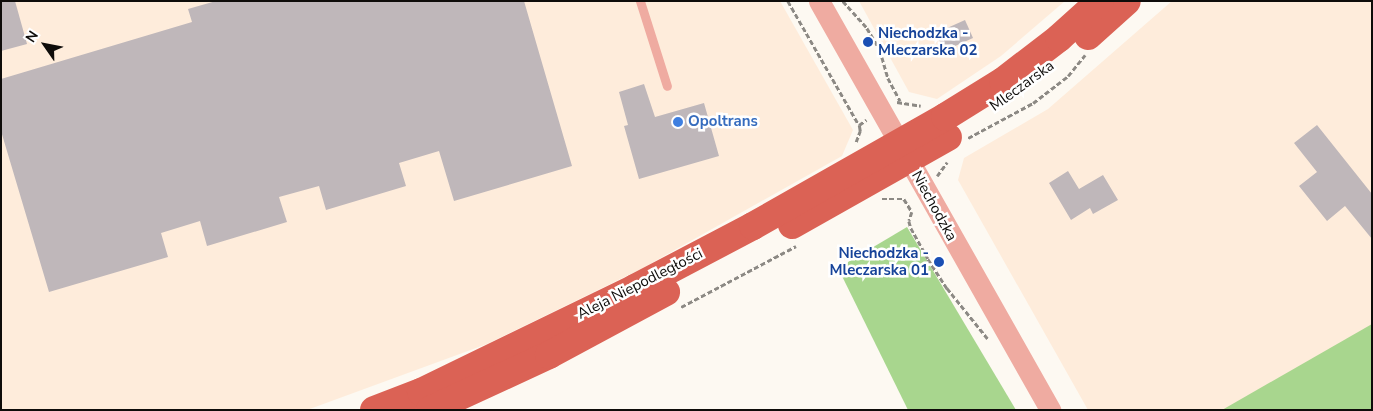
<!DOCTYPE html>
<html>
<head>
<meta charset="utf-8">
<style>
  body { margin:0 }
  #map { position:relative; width:1373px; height:411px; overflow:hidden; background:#fdf9f2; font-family:"Nunito Sans",sans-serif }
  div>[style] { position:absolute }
  .industrial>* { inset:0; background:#feecdb }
  .green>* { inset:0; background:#a8d68e }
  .building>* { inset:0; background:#bfb7ba }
  .path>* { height:2.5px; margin-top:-1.25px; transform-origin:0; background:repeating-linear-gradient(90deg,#8c8984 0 5px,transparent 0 7.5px) }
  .service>* { height:9px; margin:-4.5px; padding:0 4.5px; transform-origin:4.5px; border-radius:4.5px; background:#efaba1 }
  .tertiary>* { height:21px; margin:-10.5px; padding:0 10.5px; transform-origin:10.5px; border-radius:10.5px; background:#efaba1 }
  .primary>* { height:28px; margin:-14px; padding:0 14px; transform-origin:14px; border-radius:14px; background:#db6255 }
  .dots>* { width:14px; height:14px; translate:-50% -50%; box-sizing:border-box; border:2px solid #fff; border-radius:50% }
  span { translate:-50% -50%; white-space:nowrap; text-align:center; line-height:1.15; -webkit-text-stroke:5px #fff; paint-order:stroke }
  .transit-label { font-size:15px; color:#164399; font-weight:700 }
  .left { translate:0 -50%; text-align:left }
  .right { translate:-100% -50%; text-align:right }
  .street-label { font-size:15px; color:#0e0c0a }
  .shop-label { font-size:15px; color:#366cbe; font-weight:700 }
  .frame { position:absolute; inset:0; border:2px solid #0e0c0a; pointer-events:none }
  .north { position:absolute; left:20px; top:20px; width:50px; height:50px; -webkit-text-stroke:4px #fff; paint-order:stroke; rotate:303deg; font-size:14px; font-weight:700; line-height:20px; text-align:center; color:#0e0c0a }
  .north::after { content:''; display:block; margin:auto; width:18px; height:22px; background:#0e0c0a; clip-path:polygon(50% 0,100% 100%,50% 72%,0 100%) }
</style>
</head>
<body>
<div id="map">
  <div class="industrial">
    <div style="clip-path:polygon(1px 1px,780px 1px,853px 130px,842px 156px,641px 269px,487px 344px,307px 410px,1px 410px)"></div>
    <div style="clip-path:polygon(859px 1px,1065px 1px,1001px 56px,937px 99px,909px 92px)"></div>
    <div style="clip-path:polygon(1172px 1px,1372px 1px,1372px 410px,1088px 410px,958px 180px,964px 158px,1048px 109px)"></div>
  </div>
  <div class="green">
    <div style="clip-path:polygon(907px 227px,1016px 410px,908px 410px,838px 268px)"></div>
    <div style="clip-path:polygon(1372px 324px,1372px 410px,1222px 410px)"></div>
  </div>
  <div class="building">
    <div style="clip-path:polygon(1px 1px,15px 1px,27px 44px,1px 51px)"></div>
    <div style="clip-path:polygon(216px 1px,524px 1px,572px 166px,454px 201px,439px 151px,399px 163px,406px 186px,326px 210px,319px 186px,279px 197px,287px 222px,207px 246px,200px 221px,161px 233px,168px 257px,49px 292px,1px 131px,1px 79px,192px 22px,188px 9px)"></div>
    <div style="clip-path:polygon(965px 20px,973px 38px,944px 51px,936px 33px)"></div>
    <div style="clip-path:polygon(644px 84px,655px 117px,704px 103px,719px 156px,639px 179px,624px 126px,628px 125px,619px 92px)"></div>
    <div style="clip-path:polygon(1317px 125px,1372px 194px,1372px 239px,1345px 206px,1327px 221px,1299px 186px,1317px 172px,1294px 143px)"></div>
    <div style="clip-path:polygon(1068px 171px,1079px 189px,1103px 175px,1118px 200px,1093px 214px,1090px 208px,1071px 220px,1049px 183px)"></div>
  </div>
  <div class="path">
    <div style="left:788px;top:1px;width:143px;rotate:60.2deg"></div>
    <div style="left:843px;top:1px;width:36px;rotate:48deg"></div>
    <div style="left:867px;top:28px;width:26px;rotate:59deg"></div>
    <div style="left:880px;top:50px;width:29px;rotate:74deg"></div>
    <div style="left:888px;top:78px;width:26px;rotate:62deg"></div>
    <div style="left:897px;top:102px;width:24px;rotate:9deg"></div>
    <div style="left:968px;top:138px;width:74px;rotate:-28.3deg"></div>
    <div style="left:1033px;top:103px;width:44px;rotate:-37.6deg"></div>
    <div style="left:1068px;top:76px;width:27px;rotate:-51deg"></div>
    <div style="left:856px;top:142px;width:12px;rotate:-70deg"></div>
    <div style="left:860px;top:131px;width:6px;rotate:-99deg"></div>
    <div style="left:859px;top:125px;width:9px;rotate:-36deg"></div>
    <div style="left:937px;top:176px;width:17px;rotate:-54deg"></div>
    <div style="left:882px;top:199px;width:22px"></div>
    <div style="left:904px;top:199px;width:15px;rotate:58deg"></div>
    <div style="left:912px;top:212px;width:9px;rotate:108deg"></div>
    <div style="left:909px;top:221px;width:7px;rotate:74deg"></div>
    <div style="left:911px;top:228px;width:35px;rotate:61deg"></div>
    <div style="left:928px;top:259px;width:35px;rotate:57deg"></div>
    <div style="left:947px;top:288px;width:65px;rotate:51.2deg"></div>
    <div style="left:681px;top:307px;width:130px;rotate:-27.9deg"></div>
  </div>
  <div class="service">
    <div style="left:640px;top:1px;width:89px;rotate:72.4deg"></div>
  </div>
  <div class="tertiary">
    <div style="left:819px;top:1px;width:470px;rotate:60.5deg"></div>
  </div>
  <div class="primary">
    <div style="left:1088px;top:36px;width:52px;rotate:-41.9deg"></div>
    <div style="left:792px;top:225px;width:179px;rotate:-29.4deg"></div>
    <div style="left:374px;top:410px;width:50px;rotate:-21deg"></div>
    <div style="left:421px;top:392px;width:238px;rotate:-25.9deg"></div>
    <div style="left:635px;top:288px;width:133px;rotate:-27.7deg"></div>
    <div style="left:753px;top:226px;width:221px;rotate:-29.6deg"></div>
    <div style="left:945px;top:117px;width:68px;rotate:-31.8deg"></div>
    <div style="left:1003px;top:81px;width:71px;rotate:-37.5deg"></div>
    <div style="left:1059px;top:38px;width:55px;rotate:-42.1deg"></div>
    <div style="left:430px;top:410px;width:131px;rotate:-24.8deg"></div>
    <div style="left:549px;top:355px;width:133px;rotate:-28.3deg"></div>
  </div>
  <div class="dots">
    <div style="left:868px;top:42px;background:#1a4fb4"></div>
    <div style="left:678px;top:122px;background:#3f7fe0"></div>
    <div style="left:939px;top:262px;background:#1a4fb4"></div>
  </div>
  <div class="transit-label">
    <span class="left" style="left:878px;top:42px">Niechodzka -<br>Mleczarska 02</span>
    <span class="right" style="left:929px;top:262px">Niechodzka -<br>Mleczarska 01</span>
  </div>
  <div class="street-label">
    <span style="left:1022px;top:86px;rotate:-36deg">Mleczarska</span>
    <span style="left:934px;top:206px;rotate:61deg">Niechodzka</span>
    <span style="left:640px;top:284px;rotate:-27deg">Aleja Niepodległości</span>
  </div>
  <div class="shop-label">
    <span class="left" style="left:688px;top:122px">Opoltrans</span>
  </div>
  <div class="frame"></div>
  <div class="north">N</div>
</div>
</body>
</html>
